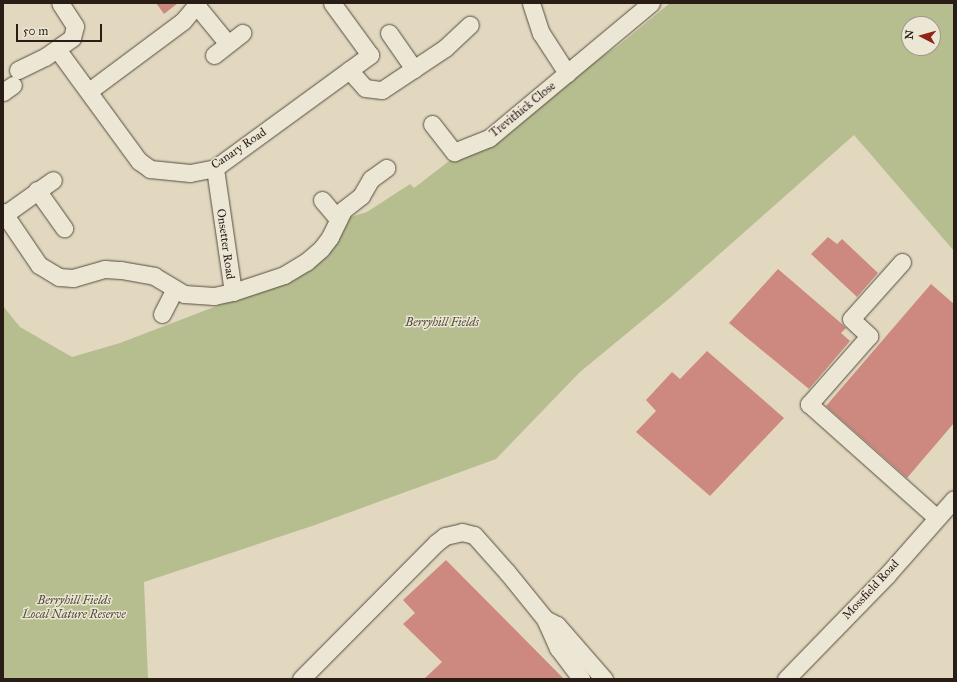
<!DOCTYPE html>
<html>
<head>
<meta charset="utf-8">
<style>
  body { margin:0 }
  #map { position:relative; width:957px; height:682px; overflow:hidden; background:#e1d8bf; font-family:"IM FELL Great Primer",serif }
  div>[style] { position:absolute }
  .green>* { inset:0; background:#b6be90 }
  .building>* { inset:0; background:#cd897f }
  .roads { filter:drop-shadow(0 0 1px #574c40) drop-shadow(0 0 1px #574c40) }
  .minor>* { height:17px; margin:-8.5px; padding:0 8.5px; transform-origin:8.5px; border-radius:8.5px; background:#ece6d5 }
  span { translate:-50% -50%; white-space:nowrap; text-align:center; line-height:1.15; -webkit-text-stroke:3px #ece6d5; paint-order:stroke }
  .street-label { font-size:12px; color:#291d15 }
  .park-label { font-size:12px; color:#534d3a; font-style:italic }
  .frame { position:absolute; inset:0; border:4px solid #291d15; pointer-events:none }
  .north { position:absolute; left:901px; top:16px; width:40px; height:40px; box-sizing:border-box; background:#ece6d5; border:1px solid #9e9688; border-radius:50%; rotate:276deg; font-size:11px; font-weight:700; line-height:16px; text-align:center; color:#291d15 }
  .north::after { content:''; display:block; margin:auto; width:14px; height:18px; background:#8f2418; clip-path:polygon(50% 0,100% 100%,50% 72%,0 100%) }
  .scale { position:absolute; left:16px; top:24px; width:86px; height:18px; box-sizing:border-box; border:2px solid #291d15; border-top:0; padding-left:5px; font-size:12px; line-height:14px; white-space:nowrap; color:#291d15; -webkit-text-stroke:3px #ece6d5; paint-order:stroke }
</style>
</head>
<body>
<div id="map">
  <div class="green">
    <div style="clip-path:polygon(evenodd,670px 3px,954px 3px,954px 251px,854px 135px,671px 297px,580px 372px,496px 459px,315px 525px,144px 582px,148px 679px,3px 679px,3px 306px,20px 327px,72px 357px,120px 343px,235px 299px,323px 258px,337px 243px,347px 218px,367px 212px,410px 184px,414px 188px,457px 155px,619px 45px,670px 3px,909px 24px,933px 24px,933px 48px,909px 48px,909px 24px)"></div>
  </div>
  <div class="building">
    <div style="clip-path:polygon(156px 3px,178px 3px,164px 14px)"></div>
    <div style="clip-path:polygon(828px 237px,837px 244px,842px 239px,878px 273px,857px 297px,811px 254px)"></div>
    <div style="clip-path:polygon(778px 269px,842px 324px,846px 328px,841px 333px,850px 341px,809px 389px,729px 323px)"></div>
    <div style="clip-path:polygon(931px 284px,954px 304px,954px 423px,907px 478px,826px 406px)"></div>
    <div style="clip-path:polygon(707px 351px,784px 418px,710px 496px,636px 432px,656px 411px,646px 400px,672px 372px,680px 379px)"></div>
    <div style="clip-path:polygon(446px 560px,564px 679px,424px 679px,442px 662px,403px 624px,415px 613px,403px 600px)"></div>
  </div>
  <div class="roads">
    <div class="minor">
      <div style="left:531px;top:3px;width:32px;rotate:72deg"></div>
      <div style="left:541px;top:33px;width:48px;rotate:57deg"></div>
      <div style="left:196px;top:5px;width:50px;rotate:50.6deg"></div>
      <div style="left:389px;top:33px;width:44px;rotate:55.2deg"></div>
      <div style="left:57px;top:49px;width:139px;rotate:53.8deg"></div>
      <div style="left:139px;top:161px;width:14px;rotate:36deg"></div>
      <div style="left:150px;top:169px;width:40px;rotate:5.7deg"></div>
      <div style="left:190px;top:173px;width:25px;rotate:-11deg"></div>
      <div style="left:215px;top:168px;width:192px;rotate:-36.1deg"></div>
      <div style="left:370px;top:55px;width:64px;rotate:-126.2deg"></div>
      <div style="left:214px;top:55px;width:36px;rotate:-38deg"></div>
      <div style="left:18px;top:70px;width:30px;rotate:-26deg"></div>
      <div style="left:45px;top:57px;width:33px;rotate:-35deg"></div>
      <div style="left:72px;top:38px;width:12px;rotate:-76deg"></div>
      <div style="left:75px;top:26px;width:27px;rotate:-123deg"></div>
      <div style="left:349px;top:70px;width:24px;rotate:48deg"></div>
      <div style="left:365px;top:88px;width:17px;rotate:7deg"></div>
      <div style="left:382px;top:90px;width:76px;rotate:-33.7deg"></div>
      <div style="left:445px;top:48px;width:34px;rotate:-43deg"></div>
      <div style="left:89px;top:91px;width:117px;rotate:-36.7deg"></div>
      <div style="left:183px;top:21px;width:23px;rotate:-50deg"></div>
      <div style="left:3px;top:92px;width:12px;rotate:-35deg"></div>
      <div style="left:432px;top:124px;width:36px;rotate:52deg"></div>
      <div style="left:454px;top:152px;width:38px;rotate:-22deg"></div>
      <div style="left:489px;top:138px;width:211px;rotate:-39.8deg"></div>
      <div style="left:37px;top:190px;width:47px;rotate:54.6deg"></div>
      <div style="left:322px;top:200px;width:25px;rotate:50deg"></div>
      <div style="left:3px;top:212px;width:64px;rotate:55.8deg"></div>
      <div style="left:39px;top:265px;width:23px;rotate:31deg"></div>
      <div style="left:59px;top:277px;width:14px;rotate:4deg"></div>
      <div style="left:73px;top:278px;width:33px;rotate:-16deg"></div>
      <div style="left:105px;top:269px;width:16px;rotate:4deg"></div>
      <div style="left:121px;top:270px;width:34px;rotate:10deg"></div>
      <div style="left:154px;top:276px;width:35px;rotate:31deg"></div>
      <div style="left:184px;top:294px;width:30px;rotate:4deg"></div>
      <div style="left:214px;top:296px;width:19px;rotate:-12deg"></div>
      <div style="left:233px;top:292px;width:125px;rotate:-98.3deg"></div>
      <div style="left:4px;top:215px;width:60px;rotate:-35.5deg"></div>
      <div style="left:902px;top:262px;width:76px;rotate:131.8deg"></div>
      <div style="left:851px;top:319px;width:25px;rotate:43deg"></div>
      <div style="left:869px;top:336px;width:91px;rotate:131.4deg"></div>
      <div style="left:809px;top:404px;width:171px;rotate:41.7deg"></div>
      <div style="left:233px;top:292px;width:54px;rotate:-18.4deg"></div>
      <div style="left:284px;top:275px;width:26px;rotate:-31deg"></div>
      <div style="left:306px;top:262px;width:20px;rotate:-41deg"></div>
      <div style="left:321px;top:249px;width:15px;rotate:-53deg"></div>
      <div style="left:330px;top:237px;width:30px;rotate:-64deg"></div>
      <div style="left:343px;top:210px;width:23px;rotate:-38deg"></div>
      <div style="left:361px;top:196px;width:20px;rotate:-60deg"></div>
      <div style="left:371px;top:179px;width:19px;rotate:-36deg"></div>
      <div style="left:162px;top:314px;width:28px;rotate:-63deg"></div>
      <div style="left:545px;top:619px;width:13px;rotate:27deg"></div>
      <div style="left:557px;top:625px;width:72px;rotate:49deg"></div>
      <div style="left:301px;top:679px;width:192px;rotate:-45.2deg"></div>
      <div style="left:436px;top:543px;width:11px;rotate:-38deg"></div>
      <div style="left:445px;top:536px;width:17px;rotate:-13deg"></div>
      <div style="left:462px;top:532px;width:12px;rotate:14deg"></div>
      <div style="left:474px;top:535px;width:50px;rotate:48.3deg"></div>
      <div style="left:507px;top:572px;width:60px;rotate:51deg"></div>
      <div style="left:545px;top:619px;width:32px;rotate:66deg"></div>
      <div style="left:558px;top:648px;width:39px;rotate:53deg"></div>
      <div style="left:786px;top:679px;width:145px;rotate:-45.8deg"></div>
      <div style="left:887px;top:575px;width:101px;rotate:-48.6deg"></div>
    </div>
  </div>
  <div class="street-label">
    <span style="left:523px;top:110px;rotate:-39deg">Trevithick Close</span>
    <span style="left:239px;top:149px;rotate:-34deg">Canary Road</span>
    <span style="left:225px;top:244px;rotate:82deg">Onsetter Road</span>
    <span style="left:871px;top:590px;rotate:-47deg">Mossfield Road</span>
  </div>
  <div class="park-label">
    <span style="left:442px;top:323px">Berryhill Fields</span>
    <span style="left:74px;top:608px">Berryhill Fields<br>Local Nature Reserve</span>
  </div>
  <div class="frame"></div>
  <div class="north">N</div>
  <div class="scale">50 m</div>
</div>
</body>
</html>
